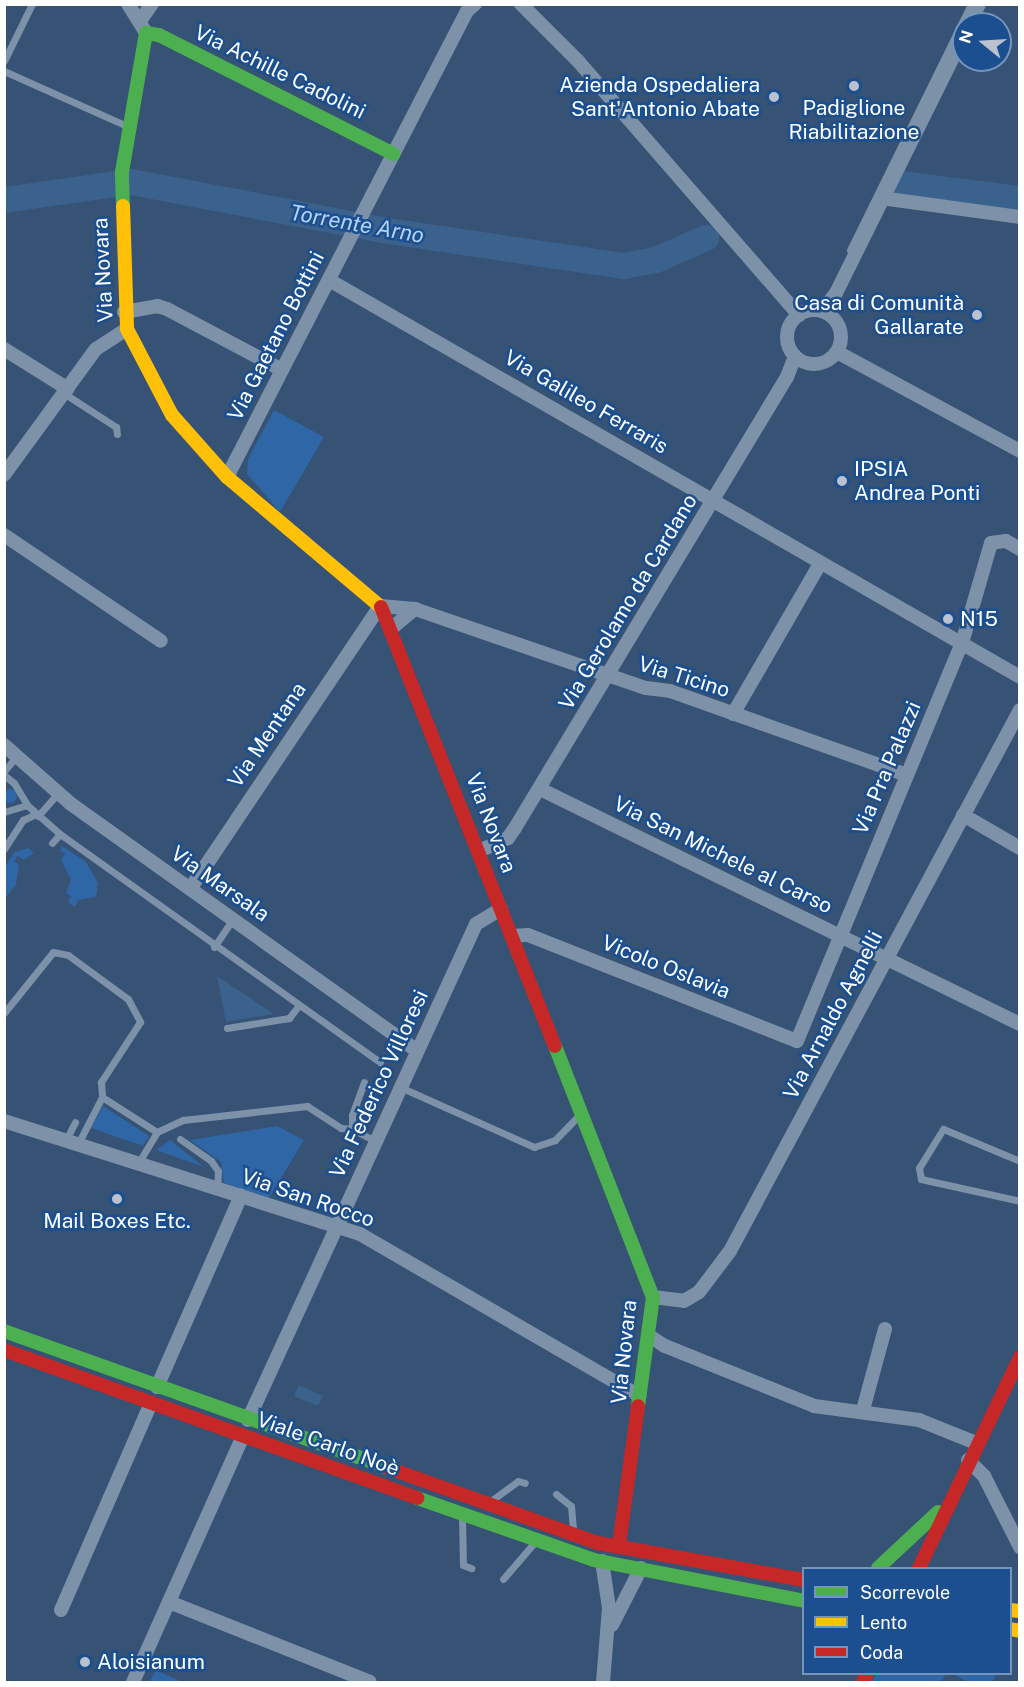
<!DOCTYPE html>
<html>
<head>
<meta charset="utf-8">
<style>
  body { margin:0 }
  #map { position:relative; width:1024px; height:1687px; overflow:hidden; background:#365274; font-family:"Public Sans",sans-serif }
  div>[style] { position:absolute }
  .green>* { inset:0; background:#2f66a5 }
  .round { border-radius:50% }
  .water>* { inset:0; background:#3b618d }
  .river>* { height:26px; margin:-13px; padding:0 13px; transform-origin:13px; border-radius:13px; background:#3b618d }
  .lane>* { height:7px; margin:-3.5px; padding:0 3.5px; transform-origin:3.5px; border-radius:3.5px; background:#7d92a8 }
  .street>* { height:14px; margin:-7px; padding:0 7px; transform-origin:7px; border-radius:7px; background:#7d92a8 }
  .street>.ring { margin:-7px; padding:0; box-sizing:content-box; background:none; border:14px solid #7d92a8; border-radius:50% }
  .fast>* { height:14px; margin:-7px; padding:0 7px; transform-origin:7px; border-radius:7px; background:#4caf50 }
  .slow>* { height:14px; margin:-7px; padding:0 7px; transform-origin:7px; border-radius:7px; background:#ffc107 }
  .jam>* { height:14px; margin:-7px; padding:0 7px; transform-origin:7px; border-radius:7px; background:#c62828 }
  .dots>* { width:16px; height:16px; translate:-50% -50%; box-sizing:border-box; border:3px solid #1b4f8f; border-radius:50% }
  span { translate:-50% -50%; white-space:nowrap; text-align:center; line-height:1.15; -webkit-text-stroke:5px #1b4f8f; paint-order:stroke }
  .street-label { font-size:21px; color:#fff }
  .poi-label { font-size:21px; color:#fff }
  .right { translate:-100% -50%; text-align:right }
  .left { translate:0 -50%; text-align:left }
  .water-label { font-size:22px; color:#b5d3f5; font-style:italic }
  .frame { position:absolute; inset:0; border:6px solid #fff; pointer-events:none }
  .legend { position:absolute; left:802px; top:1567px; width:210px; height:108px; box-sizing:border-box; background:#1b4f8f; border:2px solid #7695bc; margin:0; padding:8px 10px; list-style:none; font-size:18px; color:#fff }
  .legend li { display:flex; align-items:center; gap:12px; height:30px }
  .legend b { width:30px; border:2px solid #7695bc }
  .north { position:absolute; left:952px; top:12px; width:60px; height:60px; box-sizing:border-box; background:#1b4f8f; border:2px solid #7695bc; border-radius:50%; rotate:288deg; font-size:16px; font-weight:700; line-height:24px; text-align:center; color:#fff }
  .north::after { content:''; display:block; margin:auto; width:21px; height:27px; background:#b9c2ce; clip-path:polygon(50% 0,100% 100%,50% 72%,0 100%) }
</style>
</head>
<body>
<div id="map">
  <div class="green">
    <div style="clip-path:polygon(274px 410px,324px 437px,280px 512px,247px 474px,248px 459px)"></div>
    <div class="round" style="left:3px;top:789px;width:14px;height:14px"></div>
    <div style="clip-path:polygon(62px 846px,86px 862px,98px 883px,96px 897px,78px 900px,75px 907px,68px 902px,71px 896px,66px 893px,71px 880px,61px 860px,65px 854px,60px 850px)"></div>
    <div style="clip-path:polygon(28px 848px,34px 853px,24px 860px,18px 856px,14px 861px,19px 865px,16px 885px,6px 897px,5px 866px,15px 852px)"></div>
    <div style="clip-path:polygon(103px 1106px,149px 1136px,143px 1146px,91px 1128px)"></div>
    <div style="clip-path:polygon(277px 1126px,304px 1140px,269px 1198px,224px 1183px,221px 1162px,190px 1140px)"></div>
    <div style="clip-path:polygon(170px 1140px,204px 1167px,156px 1150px)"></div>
    <div style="clip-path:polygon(156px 1670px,182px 1682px,149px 1682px)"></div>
    <div style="clip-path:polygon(876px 1674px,946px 1674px,941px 1682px,872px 1682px)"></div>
    <div style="clip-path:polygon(953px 1674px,997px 1674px,992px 1682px,968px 1682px)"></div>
  </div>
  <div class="water">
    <div style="clip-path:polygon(217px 976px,274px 1014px,226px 1022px)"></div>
    <div style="clip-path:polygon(299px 1385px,323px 1396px,318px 1406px,294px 1396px)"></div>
  </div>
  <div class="river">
    <div style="left:901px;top:184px;width:120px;rotate:7.2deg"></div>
    <div style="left:4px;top:200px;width:128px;rotate:-8.1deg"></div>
    <div style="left:131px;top:182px;width:256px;rotate:10.8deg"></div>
    <div style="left:382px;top:230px;width:245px;rotate:8.5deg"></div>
    <div style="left:624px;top:266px;width:33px;rotate:-11deg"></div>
    <div style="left:656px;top:260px;width:55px;rotate:-23.7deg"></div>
  </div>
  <div class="lane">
    <div style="left:4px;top:61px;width:64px;rotate:-63.8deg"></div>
    <div style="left:4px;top:71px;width:135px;rotate:24.1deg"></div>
    <div style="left:850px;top:250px;width:274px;rotate:-63.8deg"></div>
    <div style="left:65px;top:394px;width:61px;rotate:32.9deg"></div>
    <div style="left:116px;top:427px;width:7px;rotate:82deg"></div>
    <div style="left:4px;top:771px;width:20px;rotate:-49deg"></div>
    <div style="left:4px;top:775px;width:13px;rotate:39deg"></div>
    <div style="left:14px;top:783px;width:26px;rotate:59deg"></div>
    <div style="left:27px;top:805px;width:44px;rotate:41.3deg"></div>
    <div style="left:60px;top:834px;width:393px;rotate:35.5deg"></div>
    <div style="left:4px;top:812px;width:24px;rotate:-17deg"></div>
    <div style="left:38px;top:816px;width:30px;rotate:-49deg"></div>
    <div style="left:52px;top:843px;width:12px;rotate:-48deg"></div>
    <div style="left:4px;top:849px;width:35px;rotate:-57deg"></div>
    <div style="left:23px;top:820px;width:14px;rotate:-25deg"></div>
    <div style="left:214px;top:947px;width:34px;rotate:-56deg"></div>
    <div style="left:4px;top:1013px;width:78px;rotate:-51.2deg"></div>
    <div style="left:53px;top:952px;width:15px;rotate:11deg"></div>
    <div style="left:68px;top:955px;width:74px;rotate:36.3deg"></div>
    <div style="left:128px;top:999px;width:26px;rotate:62deg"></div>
    <div style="left:140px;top:1022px;width:72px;rotate:123deg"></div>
    <div style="left:101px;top:1082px;width:15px;rotate:86deg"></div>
    <div style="left:102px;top:1097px;width:53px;rotate:117.1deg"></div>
    <div style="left:227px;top:1028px;width:63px;rotate:-9.2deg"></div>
    <div style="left:289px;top:1018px;width:16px;rotate:-52deg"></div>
    <div style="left:400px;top:1087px;width:147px;rotate:24.1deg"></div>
    <div style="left:534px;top:1147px;width:22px;rotate:-18deg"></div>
    <div style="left:555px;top:1140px;width:33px;rotate:-46deg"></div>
    <div style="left:102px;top:1097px;width:65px;rotate:32.5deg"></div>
    <div style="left:157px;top:1132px;width:37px;rotate:121deg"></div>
    <div style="left:352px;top:1129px;width:14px;rotate:-90deg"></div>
    <div style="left:352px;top:1115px;width:35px;rotate:-70deg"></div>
    <div style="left:157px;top:1132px;width:29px;rotate:-25deg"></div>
    <div style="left:183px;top:1120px;width:125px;rotate:-6.4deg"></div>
    <div style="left:307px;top:1106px;width:40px;rotate:32.9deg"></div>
    <div style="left:341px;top:1128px;width:11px;rotate:5deg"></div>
    <div style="left:352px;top:1129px;width:27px;rotate:27deg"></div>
    <div style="left:180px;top:1139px;width:38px;rotate:35deg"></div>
    <div style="left:211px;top:1161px;width:12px;rotate:55deg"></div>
    <div style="left:218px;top:1171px;width:18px;rotate:93deg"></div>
    <div style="left:66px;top:1140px;width:20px;rotate:-63deg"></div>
    <div style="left:1020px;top:1161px;width:83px;rotate:-157.4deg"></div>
    <div style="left:943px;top:1129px;width:46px;rotate:121.6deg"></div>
    <div style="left:919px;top:1168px;width:11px;rotate:80deg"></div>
    <div style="left:921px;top:1179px;width:101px;rotate:12.5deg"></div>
    <div style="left:556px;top:1494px;width:19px;rotate:39deg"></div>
    <div style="left:571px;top:1506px;width:23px;rotate:85deg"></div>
    <div style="left:492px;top:1500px;width:32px;rotate:-36deg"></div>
    <div style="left:518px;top:1481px;width:7px;rotate:16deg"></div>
    <div style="left:462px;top:1518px;width:47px;rotate:88.8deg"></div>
    <div style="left:463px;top:1565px;width:9px;rotate:21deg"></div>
    <div style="left:503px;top:1579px;width:48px;rotate:-49.3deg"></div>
  </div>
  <div class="street">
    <div style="left:128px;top:4px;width:34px;rotate:58deg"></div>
    <div style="left:521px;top:4px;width:81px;rotate:45deg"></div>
    <div style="left:578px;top:61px;width:337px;rotate:49deg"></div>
    <div style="left:140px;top:21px;width:21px;rotate:-55deg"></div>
    <div style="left:969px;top:24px;width:22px;rotate:-63deg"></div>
    <div style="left:881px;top:198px;width:140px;rotate:7.8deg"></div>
    <div style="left:329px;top:280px;width:797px;rotate:29.88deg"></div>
    <div class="ring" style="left:787px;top:310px;width:40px;height:40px"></div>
    <div style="left:822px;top:311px;width:23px;rotate:-52deg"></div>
    <div style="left:836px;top:293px;width:288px;rotate:-63.6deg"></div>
    <div style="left:124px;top:312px;width:34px;rotate:-10deg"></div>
    <div style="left:157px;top:306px;width:10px;rotate:17deg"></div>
    <div style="left:167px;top:309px;width:130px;rotate:27.9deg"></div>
    <div style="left:4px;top:349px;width:75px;rotate:32deg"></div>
    <div style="left:837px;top:352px;width:208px;rotate:28.4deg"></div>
    <div style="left:4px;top:475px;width:156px;rotate:-53.9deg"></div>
    <div style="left:96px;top:349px;width:37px;rotate:-33deg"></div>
    <div style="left:227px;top:477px;width:524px;rotate:-62.75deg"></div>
    <div style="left:467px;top:11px;width:11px;rotate:-41deg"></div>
    <div style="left:4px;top:535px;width:189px;rotate:34deg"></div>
    <div style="left:392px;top:628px;width:30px;rotate:-40deg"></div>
    <div style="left:733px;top:714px;width:173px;rotate:-59.9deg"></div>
    <div style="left:4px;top:745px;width:89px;rotate:41.4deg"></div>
    <div style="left:71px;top:804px;width:425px;rotate:35.5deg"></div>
    <div style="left:540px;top:789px;width:534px;rotate:26.09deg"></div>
    <div style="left:963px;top:815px;width:66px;rotate:30.1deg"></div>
    <div style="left:479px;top:851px;width:32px;rotate:-24deg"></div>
    <div style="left:508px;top:838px;width:12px;rotate:-55deg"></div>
    <div style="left:515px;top:828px;width:527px;rotate:-58.91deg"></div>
    <div style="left:787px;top:377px;width:22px;rotate:-69deg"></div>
    <div style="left:190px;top:889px;width:341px;rotate:-56.1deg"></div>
    <div style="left:380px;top:606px;width:35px;rotate:5deg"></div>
    <div style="left:415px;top:609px;width:244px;rotate:18.9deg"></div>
    <div style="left:646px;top:688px;width:24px;rotate:7deg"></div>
    <div style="left:670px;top:691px;width:251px;rotate:19.5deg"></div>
    <div style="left:512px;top:936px;width:16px;rotate:-4deg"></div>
    <div style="left:528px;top:935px;width:289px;rotate:21.5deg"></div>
    <div style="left:797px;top:1041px;width:431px;rotate:-67.5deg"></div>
    <div style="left:962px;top:643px;width:104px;rotate:-73.8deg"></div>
    <div style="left:991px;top:543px;width:15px;rotate:-8deg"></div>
    <div style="left:1006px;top:541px;width:16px;rotate:30deg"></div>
    <div style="left:4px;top:1121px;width:374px;rotate:17.6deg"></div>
    <div style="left:360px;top:1234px;width:323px;rotate:30.1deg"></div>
    <div style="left:653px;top:1297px;width:31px;rotate:7deg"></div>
    <div style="left:684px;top:1301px;width:17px;rotate:-31deg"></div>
    <div style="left:699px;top:1292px;width:51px;rotate:-52.9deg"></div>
    <div style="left:730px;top:1251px;width:614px;rotate:-61.81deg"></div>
    <div style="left:651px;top:1337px;width:17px;rotate:33deg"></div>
    <div style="left:665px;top:1346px;width:161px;rotate:21.9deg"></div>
    <div style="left:814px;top:1406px;width:106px;rotate:7.6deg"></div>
    <div style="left:919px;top:1420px;width:61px;rotate:22deg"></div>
    <div style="left:157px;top:1387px;width:209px;rotate:-66.3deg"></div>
    <div style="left:863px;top:1410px;width:84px;rotate:-74.8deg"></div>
    <div style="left:248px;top:1420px;width:546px;rotate:-65.31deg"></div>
    <div style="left:476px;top:924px;width:29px;rotate:-31deg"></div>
    <div style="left:968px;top:1460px;width:23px;rotate:45deg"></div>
    <div style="left:984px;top:1476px;width:80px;rotate:63.1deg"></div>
    <div style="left:602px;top:1561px;width:48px;rotate:81.5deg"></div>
    <div style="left:609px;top:1608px;width:74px;rotate:94.6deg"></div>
    <div style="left:169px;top:1602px;width:216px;rotate:21.7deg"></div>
    <div style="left:61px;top:1610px;width:226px;rotate:-66.5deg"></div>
    <div style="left:612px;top:1625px;width:64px;rotate:-63deg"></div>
    <div style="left:133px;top:1682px;width:269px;rotate:-65.9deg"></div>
  </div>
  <div class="fast">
    <div style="left:123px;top:206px;width:34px;rotate:-92deg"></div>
    <div style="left:122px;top:172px;width:141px;rotate:-80.2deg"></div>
    <div style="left:146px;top:33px;width:13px;rotate:9deg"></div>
    <div style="left:159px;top:35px;width:263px;rotate:26.9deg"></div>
    <div style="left:555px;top:1046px;width:269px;rotate:68.7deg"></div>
    <div style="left:653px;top:1297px;width:110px;rotate:97.8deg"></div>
    <div style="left:4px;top:1331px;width:408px;rotate:19.6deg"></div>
    <div style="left:417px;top:1498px;width:188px;rotate:19.3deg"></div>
    <div style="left:594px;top:1560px;width:214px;rotate:11deg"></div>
    <div style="left:878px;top:1568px;width:82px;rotate:-43deg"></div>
  </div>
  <div class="slow">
    <div style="left:123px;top:206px;width:123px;rotate:88.1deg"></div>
    <div style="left:127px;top:329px;width:97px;rotate:62.4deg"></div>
    <div style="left:172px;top:415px;width:83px;rotate:48.4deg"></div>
    <div style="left:227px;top:477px;width:202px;rotate:40.2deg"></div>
    <div style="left:1010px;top:1610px;width:10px;rotate:6deg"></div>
    <div style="left:1010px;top:1629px;width:10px;rotate:11deg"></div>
  </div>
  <div class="jam">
    <div style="left:381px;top:607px;width:472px;rotate:68.4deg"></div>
    <div style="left:4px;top:1350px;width:439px;rotate:19.7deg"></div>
    <div style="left:388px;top:1468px;width:223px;rotate:19.7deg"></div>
    <div style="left:598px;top:1543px;width:209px;rotate:10.2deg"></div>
    <div style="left:619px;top:1545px;width:140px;rotate:-82.2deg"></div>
    <div style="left:919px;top:1568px;width:234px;rotate:-64.4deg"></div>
    <div style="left:863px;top:1682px;width:9px;rotate:-63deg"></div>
  </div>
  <div class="dots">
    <div style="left:854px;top:86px;background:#b9c2ce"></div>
    <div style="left:774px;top:97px;background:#b9c2ce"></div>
    <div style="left:977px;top:315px;background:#b9c2ce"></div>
    <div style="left:842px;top:481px;background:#b9c2ce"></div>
    <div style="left:948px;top:619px;background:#b9c2ce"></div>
    <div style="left:117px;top:1199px;background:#b9c2ce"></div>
    <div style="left:85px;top:1662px;background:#b9c2ce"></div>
  </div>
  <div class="street-label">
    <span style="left:280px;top:72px;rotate:26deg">Via Achille Cadolini</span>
    <span style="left:103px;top:270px;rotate:-93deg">Via Novara</span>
    <span style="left:276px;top:336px;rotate:-63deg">Via Gaetano Bottini</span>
    <span style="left:586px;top:402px;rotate:30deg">Via Galileo Ferraris</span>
    <span style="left:628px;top:602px;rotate:-59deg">Via Gerolamo da Cardano</span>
    <span style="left:684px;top:677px;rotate:17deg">Via Ticino</span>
    <span style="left:267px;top:735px;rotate:-56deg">Via Mentana</span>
    <span style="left:887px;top:768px;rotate:-67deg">Via Pra Palazzi</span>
    <span style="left:491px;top:823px;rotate:69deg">Via Novara</span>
    <span style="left:723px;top:855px;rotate:26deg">Via San Michele al Carso</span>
    <span style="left:220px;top:884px;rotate:35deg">Via Marsala</span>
    <span style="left:666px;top:967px;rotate:22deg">Vicolo Oslavia</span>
    <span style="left:833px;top:1015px;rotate:-62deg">Via Arnaldo Agnelli</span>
    <span style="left:379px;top:1084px;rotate:-65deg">Via Federico Villoresi</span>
    <span style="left:308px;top:1198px;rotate:19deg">Via San Rocco</span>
    <span style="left:624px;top:1352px;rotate:-84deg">Via Novara</span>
    <span style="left:328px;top:1444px;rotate:20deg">Viale Carlo Noè</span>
  </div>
  <div class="poi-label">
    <span class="right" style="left:760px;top:97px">Azienda Ospedaliera<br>Sant'Antonio Abate</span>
    <span style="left:854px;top:120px">Padiglione<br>Riabilitazione</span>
    <span class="right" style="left:964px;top:315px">Casa di Comunità<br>Gallarate</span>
    <span class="left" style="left:854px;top:481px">IPSIA<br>Andrea Ponti</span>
    <span class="left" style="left:960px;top:619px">N15</span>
    <span style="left:117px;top:1221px">Mail Boxes Etc.</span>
    <span class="left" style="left:97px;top:1662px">Aloisianum</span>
  </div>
  <div class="water-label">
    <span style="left:357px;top:224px;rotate:10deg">Torrente Arno</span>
  </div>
  <div class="frame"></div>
  <ul class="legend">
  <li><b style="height:8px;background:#4caf50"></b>Scorrevole</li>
  <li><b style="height:8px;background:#ffc107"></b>Lento</li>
  <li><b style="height:8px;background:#c62828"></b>Coda</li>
  </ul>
  <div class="north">N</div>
</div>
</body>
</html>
